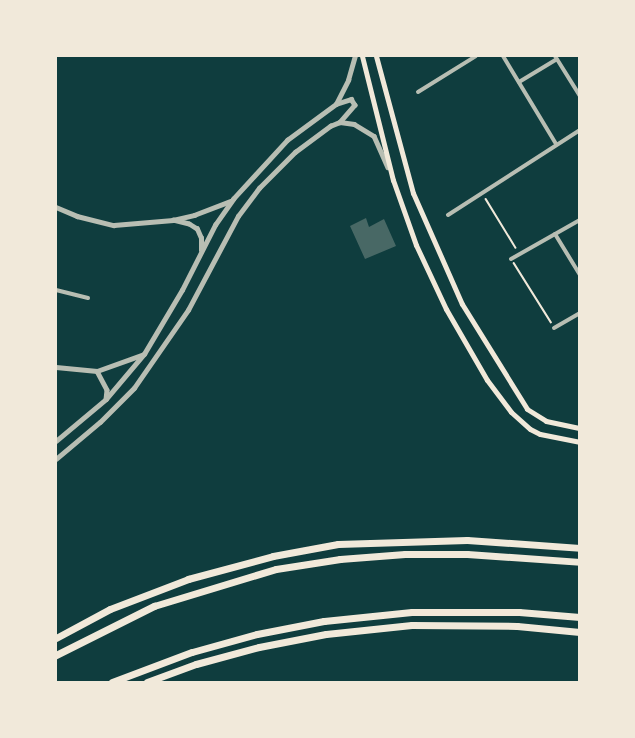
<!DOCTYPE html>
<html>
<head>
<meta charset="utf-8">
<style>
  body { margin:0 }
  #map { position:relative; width:635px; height:738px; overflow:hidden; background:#0f3d3e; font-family:"Noto Sans",sans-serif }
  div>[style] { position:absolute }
  .building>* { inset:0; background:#486865 }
  .path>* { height:1.5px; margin:-0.75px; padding:0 0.75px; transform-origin:0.75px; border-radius:0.75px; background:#f1e9da }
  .minor>* { height:4px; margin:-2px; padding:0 2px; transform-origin:2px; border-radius:2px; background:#b8beb3 }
  .tertiary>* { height:4.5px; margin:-2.25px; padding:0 2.25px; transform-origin:2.25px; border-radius:2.25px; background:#b8beb3 }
  .secondary>* { height:5px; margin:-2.5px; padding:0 2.5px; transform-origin:2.5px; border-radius:2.5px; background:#f1e9da }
  .trunk>* { height:7px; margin:-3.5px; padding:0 3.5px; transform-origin:3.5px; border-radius:3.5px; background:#f1e9da }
  .motorway>* { height:7px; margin:-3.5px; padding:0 3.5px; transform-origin:3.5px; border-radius:3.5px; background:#f1e9da }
  span { translate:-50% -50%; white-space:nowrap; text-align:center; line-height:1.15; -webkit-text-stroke:6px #f1e9da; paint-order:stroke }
  .frame { position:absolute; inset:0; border:57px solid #f1e9da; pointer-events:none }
</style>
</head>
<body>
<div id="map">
  <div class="building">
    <div style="clip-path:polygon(366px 218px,369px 227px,384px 219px,396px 246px,365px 259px,350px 226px)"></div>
  </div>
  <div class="path">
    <div style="left:486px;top:199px;width:57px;rotate:58.5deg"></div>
    <div style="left:514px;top:263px;width:70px;rotate:57.9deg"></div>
  </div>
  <div class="minor">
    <div style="left:503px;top:56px;width:103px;rotate:58.9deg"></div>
    <div style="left:555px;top:56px;width:47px;rotate:58deg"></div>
    <div style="left:519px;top:82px;width:44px;rotate:-31.2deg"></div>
    <div style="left:418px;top:92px;width:68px;rotate:-31.8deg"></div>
    <div style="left:448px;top:215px;width:157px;rotate:-32.8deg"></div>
    <div style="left:555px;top:234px;width:48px;rotate:58.6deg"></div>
    <div style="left:511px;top:259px;width:79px;rotate:-29.5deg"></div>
    <div style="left:56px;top:290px;width:33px;rotate:14deg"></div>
    <div style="left:554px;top:328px;width:30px;rotate:-30deg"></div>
  </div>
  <div class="tertiary">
    <div style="left:336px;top:104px;width:16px;rotate:-18deg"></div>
    <div style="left:351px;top:99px;width:7px;rotate:56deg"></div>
    <div style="left:355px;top:105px;width:23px;rotate:131deg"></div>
    <div style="left:56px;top:207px;width:23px;rotate:23deg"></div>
    <div style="left:77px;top:216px;width:38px;rotate:14deg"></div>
    <div style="left:114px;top:225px;width:59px;rotate:-4.8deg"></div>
    <div style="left:201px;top:250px;width:12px;rotate:-90deg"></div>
    <div style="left:201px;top:238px;width:10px;rotate:-114deg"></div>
    <div style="left:197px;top:229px;width:9px;rotate:-148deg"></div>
    <div style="left:189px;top:224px;width:16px;rotate:-166deg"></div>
    <div style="left:173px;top:220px;width:22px;rotate:-13deg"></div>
    <div style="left:194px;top:215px;width:39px;rotate:-21deg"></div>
    <div style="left:56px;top:367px;width:41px;rotate:5.6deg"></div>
    <div style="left:97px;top:371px;width:48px;rotate:-19.6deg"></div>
    <div style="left:97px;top:371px;width:21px;rotate:62deg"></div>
    <div style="left:107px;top:390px;width:9px;rotate:96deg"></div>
    <div style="left:56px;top:441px;width:65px;rotate:-40deg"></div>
    <div style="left:106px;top:399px;width:59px;rotate:-49.8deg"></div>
    <div style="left:144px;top:354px;width:74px;rotate:-59.3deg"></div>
    <div style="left:182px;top:290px;width:73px;rotate:-63.1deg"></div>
    <div style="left:215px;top:225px;width:32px;rotate:-55deg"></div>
    <div style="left:233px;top:199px;width:80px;rotate:-47.5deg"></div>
    <div style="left:287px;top:140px;width:61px;rotate:-36.3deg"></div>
    <div style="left:336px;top:104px;width:27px;rotate:-63deg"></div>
    <div style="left:348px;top:80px;width:25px;rotate:-74deg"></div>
    <div style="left:56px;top:459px;width:57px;rotate:-40.1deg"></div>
    <div style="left:100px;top:422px;width:48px;rotate:-45deg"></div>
    <div style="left:134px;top:388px;width:95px;rotate:-55.3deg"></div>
    <div style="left:188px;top:310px;width:106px;rotate:-62deg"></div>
    <div style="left:238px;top:216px;width:35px;rotate:-53deg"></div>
    <div style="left:259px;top:188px;width:51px;rotate:-45deg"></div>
    <div style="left:295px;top:152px;width:44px;rotate:-36.6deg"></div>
    <div style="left:330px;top:126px;width:11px;rotate:-22deg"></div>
    <div style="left:340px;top:122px;width:14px;rotate:8deg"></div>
    <div style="left:354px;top:124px;width:23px;rotate:31deg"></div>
    <div style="left:374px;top:136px;width:34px;rotate:66deg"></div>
  </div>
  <div class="secondary">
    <div style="left:362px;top:56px;width:128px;rotate:76deg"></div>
    <div style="left:393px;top:180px;width:69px;rotate:70.5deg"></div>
    <div style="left:416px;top:245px;width:71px;rotate:64.9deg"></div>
    <div style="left:446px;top:309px;width:82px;rotate:60deg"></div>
    <div style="left:487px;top:380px;width:40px;rotate:53deg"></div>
    <div style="left:511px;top:412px;width:25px;rotate:42deg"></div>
    <div style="left:530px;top:429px;width:11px;rotate:27deg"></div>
    <div style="left:540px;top:434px;width:41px;rotate:11.3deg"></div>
    <div style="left:376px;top:56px;width:142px;rotate:74.9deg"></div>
    <div style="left:413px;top:193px;width:121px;rotate:66.2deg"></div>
    <div style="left:462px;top:304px;width:123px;rotate:58.2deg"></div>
    <div style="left:527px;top:409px;width:22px;rotate:32deg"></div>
    <div style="left:546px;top:421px;width:35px;rotate:12deg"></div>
  </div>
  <div class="trunk">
    <div style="left:112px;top:682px;width:85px;rotate:-20.6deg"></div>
    <div style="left:192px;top:652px;width:67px;rotate:-15.5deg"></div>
    <div style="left:257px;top:634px;width:68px;rotate:-11deg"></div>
    <div style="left:324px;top:621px;width:88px;rotate:-5.8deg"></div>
    <div style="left:412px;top:612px;width:107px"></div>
    <div style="left:519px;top:612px;width:61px;rotate:4.7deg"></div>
    <div style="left:147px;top:682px;width:52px;rotate:-20.2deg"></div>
    <div style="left:196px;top:664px;width:65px;rotate:-15.1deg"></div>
    <div style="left:259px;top:647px;width:68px;rotate:-11deg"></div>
    <div style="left:326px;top:634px;width:86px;rotate:-6deg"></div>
    <div style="left:412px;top:625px;width:105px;rotate:0.5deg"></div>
    <div style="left:517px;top:626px;width:63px;rotate:5.4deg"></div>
  </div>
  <div class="motorway">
    <div style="left:56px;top:638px;width:61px;rotate:-28.2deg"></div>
    <div style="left:110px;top:609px;width:84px;rotate:-21deg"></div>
    <div style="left:188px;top:579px;width:88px;rotate:-15.1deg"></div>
    <div style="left:273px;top:556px;width:66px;rotate:-10.5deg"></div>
    <div style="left:338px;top:544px;width:129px;rotate:-1.8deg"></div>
    <div style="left:467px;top:540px;width:113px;rotate:4deg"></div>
    <div style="left:56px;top:655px;width:110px;rotate:-26.6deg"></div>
    <div style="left:154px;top:606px;width:127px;rotate:-16.9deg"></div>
    <div style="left:276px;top:569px;width:65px;rotate:-8.9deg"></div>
    <div style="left:340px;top:559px;width:65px;rotate:-4.4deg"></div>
    <div style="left:405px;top:554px;width:62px"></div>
    <div style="left:467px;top:554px;width:113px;rotate:4deg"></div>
  </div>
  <div class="frame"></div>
</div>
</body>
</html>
